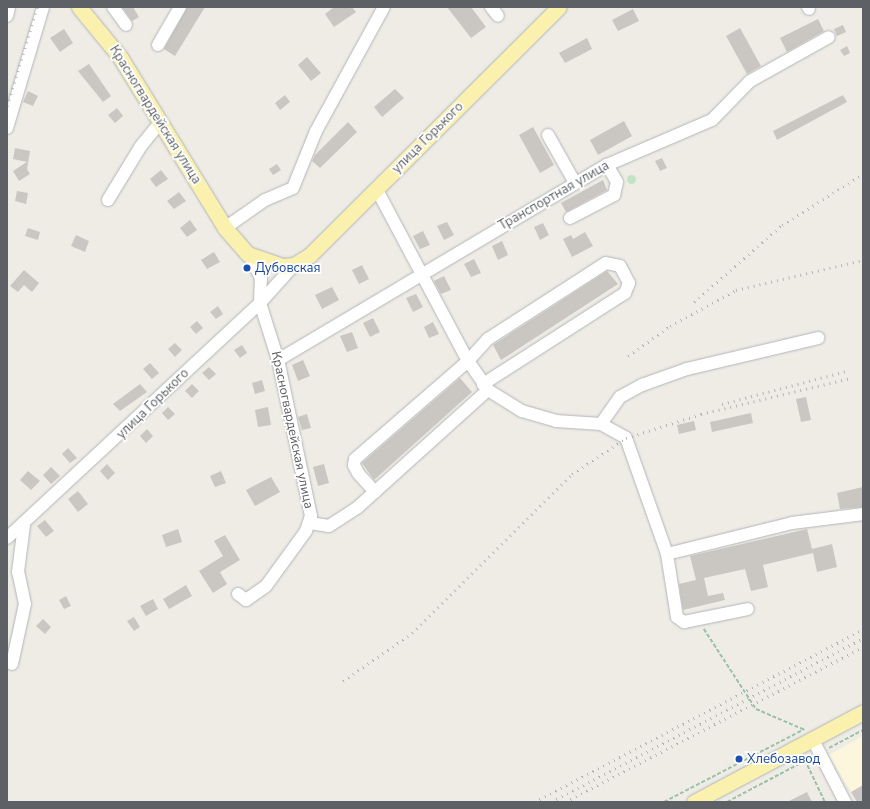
<!DOCTYPE html>
<html>
<head>
<meta charset="utf-8">
<style>
  body { margin:0 }
  #map { position:relative; width:870px; height:809px; overflow:hidden; background:#eeece5; font-family:"Nunito Sans",sans-serif }
  div>[style] { position:absolute }
  .commercial>* { inset:0; background:#fcf6dc }
  .green>* { inset:0; background:#c3e4c4 }
  .round { border-radius:50% }
  .building>* { inset:0; background:#cac7c2 }
  .path>* { height:1.5px; margin-top:-0.75px; transform-origin:0; background:repeating-linear-gradient(90deg,#9bc2a8 0 4px,transparent 0 6px) }
  .roads { filter:drop-shadow(0 0 1px #b2b5b9) drop-shadow(0 0 1px #b2b5b9) }
  .minor>* { height:12px; margin:-6px; padding:0 6px; transform-origin:6px; border-radius:6px; background:#fff }
  .major>* { height:15px; margin:-7.5px; padding:0 7.5px; transform-origin:7.5px; border-radius:7.5px; background:#faf1ae }
  .rail>* { height:2.5px; margin-top:-1.25px; transform-origin:0; background:repeating-linear-gradient(90deg,#b3b4b4 0 1px,transparent 0 6px) }
  .dots>* { width:11px; height:11px; translate:-50% -50%; box-sizing:border-box; border:2px solid #fff; border-radius:50% }
  span { translate:-50% -50%; white-space:nowrap; text-align:center; line-height:1.15; -webkit-text-stroke:3.5px #fff; paint-order:stroke }
  .street-label { font-size:13px; color:#5d6064 }
  .transit-label { font-size:13px; color:#164399 }
  .left { translate:0 -50%; text-align:left }
  .frame { position:absolute; inset:0; border:8px solid #5d6064; pointer-events:none }
</style>
</head>
<body>
<div id="map">
  <div class="commercial">
    <div style="clip-path:polygon(863px 736px,863px 802px,857px 802px,829px 755px)"></div>
  </div>
  <div class="green">
    <div class="round" style="left:626.5px;top:174.5px;width:9px;height:9px"></div>
  </div>
  <div class="building">
    <div style="clip-path:polygon(122px 7px,133px 7px,139px 17px,132px 21px)"></div>
    <div style="clip-path:polygon(187px 7px,205px 7px,175px 56px,164px 49px)"></div>
    <div style="clip-path:polygon(334px 7px,352px 7px,356px 12px,334px 27px,325px 14px)"></div>
    <div style="clip-path:polygon(447px 7px,471px 7px,486px 27px,471px 38px)"></div>
    <div style="clip-path:polygon(633px 9px,639px 21px,618px 31px,612px 20px)"></div>
    <div style="clip-path:polygon(818px 19px,824px 31px,787px 52px,780px 38px)"></div>
    <div style="clip-path:polygon(843px 25px,846px 32px,837px 36px,834px 29px)"></div>
    <div style="clip-path:polygon(740px 28px,761px 66px,747px 74px,726px 36px)"></div>
    <div style="clip-path:polygon(64px 29px,73px 43px,60px 52px,50px 38px)"></div>
    <div style="clip-path:polygon(587px 38px,592px 49px,565px 63px,559px 53px)"></div>
    <div style="clip-path:polygon(847px 46px,850px 53px,844px 56px,840px 50px)"></div>
    <div style="clip-path:polygon(307px 57px,321px 73px,311px 81px,298px 65px)"></div>
    <div style="clip-path:polygon(89px 64px,111px 96px,103px 102px,78px 71px)"></div>
    <div style="clip-path:polygon(395px 89px,404px 98px,382px 117px,374px 107px)"></div>
    <div style="clip-path:polygon(28px 91px,38px 96px,33px 106px,23px 102px)"></div>
    <div style="clip-path:polygon(285px 95px,290px 102px,280px 110px,275px 103px)"></div>
    <div style="clip-path:polygon(843px 95px,847px 102px,777px 140px,773px 131px)"></div>
    <div style="clip-path:polygon(117px 108px,123px 116px,115px 123px,108px 115px)"></div>
    <div style="clip-path:polygon(624px 121px,632px 136px,598px 155px,590px 140px)"></div>
    <div style="clip-path:polygon(348px 122px,357px 132px,320px 168px,312px 161px,315px 155px)"></div>
    <div style="clip-path:polygon(533px 127px,554px 165px,540px 173px,519px 135px)"></div>
    <div style="clip-path:polygon(15px 148px,30px 151px,27px 169px,30px 174px,19px 181px,13px 171px,27px 162px,13px 159px)"></div>
    <div style="clip-path:polygon(662px 158px,667px 168px,660px 171px,655px 161px)"></div>
    <div style="clip-path:polygon(277px 164px,281px 170px,273px 175px,269px 169px)"></div>
    <div style="clip-path:polygon(161px 170px,168px 179px,156px 187px,150px 179px)"></div>
    <div style="clip-path:polygon(603px 180px,607px 190px,566px 212px,561px 203px)"></div>
    <div style="clip-path:polygon(17px 191px,28px 193px,26px 204px,15px 201px)"></div>
    <div style="clip-path:polygon(179px 192px,186px 201px,174px 209px,167px 201px)"></div>
    <div style="clip-path:polygon(190px 220px,197px 230px,187px 237px,180px 228px)"></div>
    <div style="clip-path:polygon(447px 222px,454px 235px,444px 240px,437px 226px)"></div>
    <div style="clip-path:polygon(543px 223px,549px 235px,540px 240px,534px 227px)"></div>
    <div style="clip-path:polygon(28px 228px,40px 232px,38px 240px,25px 236px)"></div>
    <div style="clip-path:polygon(423px 231px,430px 245px,420px 249px,413px 236px)"></div>
    <div style="clip-path:polygon(585px 232px,593px 246px,572px 257px,563px 239px,571px 235px,573px 239px)"></div>
    <div style="clip-path:polygon(76px 235px,89px 241px,85px 252px,71px 246px)"></div>
    <div style="clip-path:polygon(502px 241px,508px 255px,498px 260px,492px 246px)"></div>
    <div style="clip-path:polygon(214px 252px,220px 262px,207px 269px,201px 260px)"></div>
    <div style="clip-path:polygon(474px 259px,481px 273px,471px 277px,464px 264px)"></div>
    <div style="clip-path:polygon(362px 265px,369px 279px,359px 284px,352px 270px)"></div>
    <div style="clip-path:polygon(24px 270px,39px 283px,32px 292px,24px 285px,18px 292px,10px 286px)"></div>
    <div style="clip-path:polygon(607px 271px,618px 284px,501px 360px,493px 345px)"></div>
    <div style="clip-path:polygon(444px 276px,451px 290px,441px 294px,434px 281px)"></div>
    <div style="clip-path:polygon(332px 287px,339px 300px,322px 309px,315px 295px)"></div>
    <div style="clip-path:polygon(416px 294px,423px 307px,413px 312px,406px 298px)"></div>
    <div style="clip-path:polygon(218px 306px,223px 314px,216px 319px,210px 312px)"></div>
    <div style="clip-path:polygon(373px 318px,380px 332px,370px 337px,363px 323px)"></div>
    <div style="clip-path:polygon(197px 321px,203px 328px,196px 334px,190px 327px)"></div>
    <div style="clip-path:polygon(433px 322px,439px 334px,429px 338px,424px 327px)"></div>
    <div style="clip-path:polygon(352px 332px,358px 348px,347px 352px,340px 336px)"></div>
    <div style="clip-path:polygon(175px 343px,182px 350px,175px 357px,168px 349px)"></div>
    <div style="clip-path:polygon(242px 345px,247px 353px,240px 358px,234px 350px)"></div>
    <div style="clip-path:polygon(303px 360px,310px 376px,298px 381px,292px 365px)"></div>
    <div style="clip-path:polygon(150px 363px,159px 373px,152px 379px,143px 369px)"></div>
    <div style="clip-path:polygon(209px 367px,216px 374px,209px 380px,202px 373px)"></div>
    <div style="clip-path:polygon(460px 378px,472px 392px,374px 480px,362px 463px)"></div>
    <div style="clip-path:polygon(262px 380px,265px 391px,255px 394px,252px 383px)"></div>
    <div style="clip-path:polygon(140px 384px,147px 392px,120px 411px,113px 404px)"></div>
    <div style="clip-path:polygon(192px 384px,199px 391px,192px 398px,185px 391px)"></div>
    <div style="clip-path:polygon(806px 397px,811px 420px,801px 422px,796px 399px)"></div>
    <div style="clip-path:polygon(168px 407px,175px 414px,168px 420px,162px 413px)"></div>
    <div style="clip-path:polygon(268px 407px,271px 425px,258px 427px,255px 410px)"></div>
    <div style="clip-path:polygon(751px 413px,753px 423px,712px 432px,710px 422px)"></div>
    <div style="clip-path:polygon(307px 414px,311px 428px,302px 430px,298px 417px)"></div>
    <div style="clip-path:polygon(694px 421px,696px 430px,679px 434px,677px 425px)"></div>
    <div style="clip-path:polygon(147px 429px,153px 436px,146px 443px,140px 436px)"></div>
    <div style="clip-path:polygon(68px 448px,77px 458px,70px 463px,62px 454px)"></div>
    <div style="clip-path:polygon(107px 464px,115px 473px,108px 480px,100px 471px)"></div>
    <div style="clip-path:polygon(324px 464px,329px 483px,318px 486px,313px 467px)"></div>
    <div style="clip-path:polygon(51px 467px,60px 476px,51px 484px,43px 475px)"></div>
    <div style="clip-path:polygon(28px 471px,40px 481px,31px 490px,20px 480px)"></div>
    <div style="clip-path:polygon(221px 471px,226px 483px,215px 487px,210px 476px)"></div>
    <div style="clip-path:polygon(271px 477px,280px 492px,255px 506px,246px 490px)"></div>
    <div style="clip-path:polygon(863px 487px,863px 507px,840px 509px,837px 493px)"></div>
    <div style="clip-path:polygon(78px 491px,88px 504px,78px 512px,68px 499px)"></div>
    <div style="clip-path:polygon(45px 520px,54px 531px,46px 537px,37px 526px)"></div>
    <div style="clip-path:polygon(178px 529px,182px 542px,166px 547px,162px 535px)"></div>
    <div style="clip-path:polygon(807px 529px,812px 549px,832px 544px,837px 567px,817px 572px,813px 553px,763px 565px,768px 587px,751px 591px,745px 569px,704px 578px,708px 596px,723px 593px,725px 600px,683px 610px,679px 584px,696px 580px,690px 556px)"></div>
    <div style="clip-path:polygon(225px 535px,240px 560px,220px 572px,227px 584px,213px 593px,199px 571px,223px 556px,214px 541px)"></div>
    <div style="clip-path:polygon(186px 585px,192px 596px,169px 609px,163px 599px)"></div>
    <div style="clip-path:polygon(66px 596px,71px 606px,64px 609px,59px 600px)"></div>
    <div style="clip-path:polygon(153px 599px,158px 609px,146px 616px,140px 606px)"></div>
    <div style="clip-path:polygon(134px 617px,140px 627px,134px 631px,127px 621px)"></div>
    <div style="clip-path:polygon(43px 619px,51px 627px,45px 634px,36px 626px)"></div>
    <div style="clip-path:polygon(863px 785px,863px 802px,857px 802px,851px 792px)"></div>
    <div style="clip-path:polygon(807px 792px,812px 802px,787px 802px)"></div>
  </div>
  <div class="path">
    <div style="left:704px;top:629px;width:95px;rotate:57deg"></div>
    <div style="left:756px;top:709px;width:53px;rotate:23.2deg"></div>
    <div style="left:829px;top:748px;width:38px;rotate:-28deg"></div>
    <div style="left:805px;top:760px;width:47px;rotate:64.5deg"></div>
    <div style="left:664px;top:802px;width:158px;rotate:-27.5deg"></div>
    <div style="left:727px;top:802px;width:94px;rotate:-27.9deg"></div>
  </div>
  <div class="roads">
    <div class="minor">
      <div style="left:113px;top:7px;width:22px;rotate:54deg"></div>
      <div style="left:491px;top:7px;width:11px;rotate:52deg"></div>
      <div style="left:808px;top:7px;width:2px;rotate:63deg"></div>
      <div style="left:7px;top:16px;width:9px;rotate:-77deg"></div>
      <div style="left:158px;top:45px;width:44px;rotate:-59.9deg"></div>
      <div style="left:7px;top:128px;width:126px;rotate:-73.4deg"></div>
      <div style="left:548px;top:135px;width:55px;rotate:60.6deg"></div>
      <div style="left:377px;top:190px;width:194px;rotate:62deg"></div>
      <div style="left:468px;top:361px;width:35px;rotate:55deg"></div>
      <div style="left:488px;top:390px;width:40px;rotate:32deg"></div>
      <div style="left:522px;top:411px;width:35px;rotate:16deg"></div>
      <div style="left:556px;top:421px;width:45px;rotate:3.8deg"></div>
      <div style="left:601px;top:424px;width:29px;rotate:29deg"></div>
      <div style="left:626px;top:438px;width:123px;rotate:70.5deg"></div>
      <div style="left:667px;top:554px;width:64px;rotate:81deg"></div>
      <div style="left:677px;top:617px;width:9px;rotate:36deg"></div>
      <div style="left:684px;top:622px;width:65px;rotate:-11.5deg"></div>
      <div style="left:108px;top:200px;width:63px;rotate:-58.6deg"></div>
      <div style="left:141px;top:146px;width:28px;rotate:-51deg"></div>
      <div style="left:570px;top:218px;width:50px;rotate:-27.6deg"></div>
      <div style="left:614px;top:195px;width:13px;rotate:-77deg"></div>
      <div style="left:617px;top:182px;width:20px;rotate:-120deg"></div>
      <div style="left:225px;top:228px;width:49px;rotate:-35deg"></div>
      <div style="left:265px;top:200px;width:30px;rotate:-23deg"></div>
      <div style="left:293px;top:188px;width:61px;rotate:-68deg"></div>
      <div style="left:316px;top:131px;width:141px;rotate:-61.3deg"></div>
      <div style="left:278px;top:360px;width:382px;rotate:-30.7deg"></div>
      <div style="left:607px;top:165px;width:114px;rotate:-23.2deg"></div>
      <div style="left:712px;top:120px;width:54px;rotate:-45.7deg"></div>
      <div style="left:750px;top:81px;width:90px;rotate:-29.1deg"></div>
      <div style="left:601px;top:424px;width:33px;rotate:-55deg"></div>
      <div style="left:620px;top:397px;width:25px;rotate:-29deg"></div>
      <div style="left:642px;top:385px;width:48px;rotate:-19.6deg"></div>
      <div style="left:687px;top:369px;width:135px;rotate:-13.3deg"></div>
      <div style="left:375px;top:492px;width:25px;rotate:-132deg"></div>
      <div style="left:358px;top:473px;width:9px;rotate:-117deg"></div>
      <div style="left:354px;top:465px;width:6px;rotate:-81deg"></div>
      <div style="left:355px;top:459px;width:150px;rotate:-40.9deg"></div>
      <div style="left:468px;top:361px;width:30px;rotate:-48deg"></div>
      <div style="left:488px;top:339px;width:140px;rotate:-32.8deg"></div>
      <div style="left:606px;top:263px;width:14px;rotate:12deg"></div>
      <div style="left:620px;top:266px;width:19px;rotate:62deg"></div>
      <div style="left:629px;top:283px;width:11px;rotate:112deg"></div>
      <div style="left:625px;top:293px;width:169px;rotate:147.3deg"></div>
      <div style="left:310px;top:523px;width:19px;rotate:9deg"></div>
      <div style="left:329px;top:526px;width:35px;rotate:-33deg"></div>
      <div style="left:358px;top:507px;width:175px;rotate:-42deg"></div>
      <div style="left:7px;top:538px;width:345px;rotate:-42.9deg"></div>
      <div style="left:260px;top:303px;width:51px;rotate:-48.2deg"></div>
      <div style="left:667px;top:554px;width:129px;rotate:-13.9deg"></div>
      <div style="left:792px;top:523px;width:72px;rotate:-7.2deg"></div>
      <div style="left:238px;top:594px;width:10px;rotate:37deg"></div>
      <div style="left:246px;top:600px;width:24px;rotate:-35deg"></div>
      <div style="left:266px;top:586px;width:68px;rotate:-54deg"></div>
      <div style="left:306px;top:531px;width:16px;rotate:-72deg"></div>
      <div style="left:311px;top:516px;width:159px;rotate:-101.9deg"></div>
      <div style="left:278px;top:360px;width:60px;rotate:-107.5deg"></div>
      <div style="left:260px;top:303px;width:25px;rotate:-88deg"></div>
      <div style="left:261px;top:278px;width:27px;rotate:-118deg"></div>
      <div style="left:12px;top:664px;width:61px;rotate:-77.8deg"></div>
      <div style="left:25px;top:604px;width:33px;rotate:-102deg"></div>
      <div style="left:18px;top:572px;width:47px;rotate:-82.7deg"></div>
      <div style="left:813px;top:740px;width:70px;rotate:62.7deg"></div>
    </div>
    <div class="major">
      <div style="left:79px;top:7px;width:65px;rotate:50.6deg"></div>
      <div style="left:120px;top:57px;width:201px;rotate:58.4deg"></div>
      <div style="left:225px;top:228px;width:35px;rotate:49deg"></div>
      <div style="left:248px;top:254px;width:36px;rotate:19deg"></div>
      <div style="left:282px;top:266px;width:12px;rotate:-5deg"></div>
      <div style="left:294px;top:265px;width:19px;rotate:-32deg"></div>
      <div style="left:310px;top:255px;width:351px;rotate:-44.9deg"></div>
      <div style="left:694px;top:802px;width:191px;rotate:-28deg"></div>
    </div>
  </div>
  <div class="rail">
    <div style="left:7px;top:106px;width:103px;rotate:-73.1deg"></div>
    <div style="left:694px;top:302px;width:117px;rotate:-41.2deg"></div>
    <div style="left:782px;top:225px;width:96px;rotate:-32.2deg"></div>
    <div style="left:628px;top:356px;width:52px;rotate:-35.5deg"></div>
    <div style="left:670px;top:326px;width:75px;rotate:-28.6deg"></div>
    <div style="left:736px;top:290px;width:130px;rotate:-13.3deg"></div>
    <div style="left:722px;top:404px;width:129px;rotate:-14.8deg"></div>
    <div style="left:343px;top:681px;width:84px;rotate:-34.8deg"></div>
    <div style="left:412px;top:633px;width:226px;rotate:-44.8deg"></div>
    <div style="left:572px;top:474px;width:65px;rotate:-33.7deg"></div>
    <div style="left:626px;top:438px;width:79px;rotate:-17.7deg"></div>
    <div style="left:701px;top:414px;width:154px;rotate:-13.5deg"></div>
    <div style="left:534px;top:802px;width:372px;rotate:-27.7deg"></div>
    <div style="left:551px;top:802px;width:352px;rotate:-27.7deg"></div>
    <div style="left:565px;top:802px;width:336px;rotate:-27.5deg"></div>
  </div>
  <div class="dots">
    <div style="left:247px;top:268px;background:#1a4fb4"></div>
    <div style="left:739px;top:759px;background:#1a4fb4"></div>
  </div>
  <div class="street-label">
    <span style="left:155px;top:115px;rotate:58deg">Красногвардейская улица</span>
    <span style="left:428px;top:138px;rotate:-45deg">улица Горького</span>
    <span style="left:554px;top:196px;rotate:-30deg">Транспортная улица</span>
    <span style="left:153px;top:404px;rotate:-44deg">улица Горького</span>
    <span style="left:292px;top:430px;rotate:78deg">Красногвардейская улица</span>
  </div>
  <div class="transit-label">
    <span class="left" style="left:255px;top:268px">Дубовская</span>
    <span class="left" style="left:747px;top:759px">Хлебозавод</span>
  </div>
  <div class="frame"></div>
</div>
</body>
</html>
